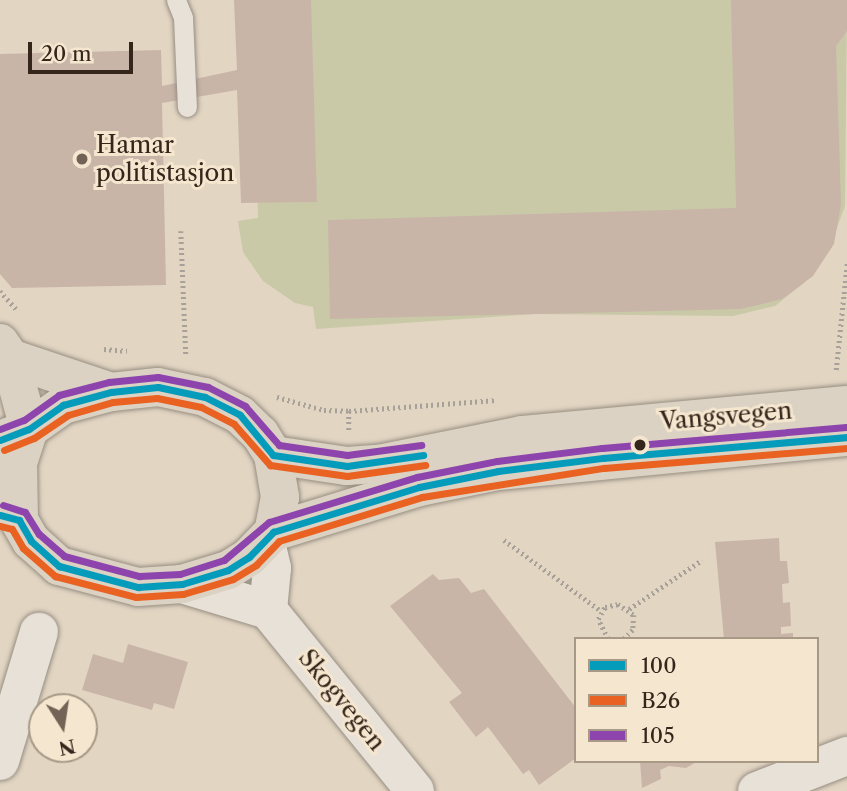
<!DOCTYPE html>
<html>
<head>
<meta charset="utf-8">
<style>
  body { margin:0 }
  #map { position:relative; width:847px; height:791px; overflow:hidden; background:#e2d5c2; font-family:"Libre Caslon Text",serif }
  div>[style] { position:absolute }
  .green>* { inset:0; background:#c9c9a8 }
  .building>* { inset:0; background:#c8b5a8 }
  .path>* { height:4.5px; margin-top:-2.25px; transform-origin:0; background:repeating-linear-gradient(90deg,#a7a199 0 2px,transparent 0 5.5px) }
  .roads { filter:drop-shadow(0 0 2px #978e82) drop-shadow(0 0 2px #978e82) }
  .lane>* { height:19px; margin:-9.5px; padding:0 9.5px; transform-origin:9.5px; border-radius:9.5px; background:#e8e1d7 }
  .street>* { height:38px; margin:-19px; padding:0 19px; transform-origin:19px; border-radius:19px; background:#e8e1d7 }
  .primary>* { height:38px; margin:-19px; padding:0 19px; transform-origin:19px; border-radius:19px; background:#dbd2c3 }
  .highway>* { height:38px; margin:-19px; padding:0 19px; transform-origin:19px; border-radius:19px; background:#dbd2c3 }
  .bus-1>* { height:7px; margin:-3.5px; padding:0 3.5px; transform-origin:3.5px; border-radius:3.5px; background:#059cbc }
  .bus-2>* { height:7px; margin:-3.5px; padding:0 3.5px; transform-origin:3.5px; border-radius:3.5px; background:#e96222 }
  .bus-3>* { height:7px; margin:-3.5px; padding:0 3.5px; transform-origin:3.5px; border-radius:3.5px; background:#8e44ad }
  .dots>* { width:19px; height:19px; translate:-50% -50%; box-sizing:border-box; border:4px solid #f5e6cf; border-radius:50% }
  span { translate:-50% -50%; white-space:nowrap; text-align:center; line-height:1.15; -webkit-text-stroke:6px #f5e6cf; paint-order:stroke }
  .poi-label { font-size:24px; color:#35261c }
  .left { translate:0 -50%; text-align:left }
  .street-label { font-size:24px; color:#35261c }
  .legend { position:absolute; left:574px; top:637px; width:245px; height:126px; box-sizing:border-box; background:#f5e6cf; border:2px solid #a89987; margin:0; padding:9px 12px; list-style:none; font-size:21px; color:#35261c }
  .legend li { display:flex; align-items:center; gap:14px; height:35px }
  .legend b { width:35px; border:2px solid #a89987 }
  .north { position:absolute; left:28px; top:693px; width:70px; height:70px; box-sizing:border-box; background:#f5e6cf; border:2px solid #a89987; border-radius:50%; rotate:168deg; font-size:19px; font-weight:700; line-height:28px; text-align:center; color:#35261c }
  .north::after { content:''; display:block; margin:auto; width:24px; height:32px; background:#726356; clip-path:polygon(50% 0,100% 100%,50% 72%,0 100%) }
  .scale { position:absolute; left:28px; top:42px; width:105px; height:32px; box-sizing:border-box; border:4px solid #35261c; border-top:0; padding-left:9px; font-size:21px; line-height:24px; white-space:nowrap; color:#35261c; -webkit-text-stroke:5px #f5e6cf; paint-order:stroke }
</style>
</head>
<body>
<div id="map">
  <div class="green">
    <div style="clip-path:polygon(252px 0,847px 0,845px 206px,832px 241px,804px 283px,775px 306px,733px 316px,535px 314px,316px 329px,313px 307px,295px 303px,263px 281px,243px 252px,238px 221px,258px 218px)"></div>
  </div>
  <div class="building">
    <div style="clip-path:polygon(234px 0,311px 0,317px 202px,241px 203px,237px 90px,162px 103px,166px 285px,12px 288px,0 274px,0 54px,161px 50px,162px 86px,237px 70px)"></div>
    <div style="clip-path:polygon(731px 0,847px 0,847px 31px,836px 46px,841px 204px,834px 244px,813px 276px,782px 299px,741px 309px,330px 319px,328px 220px,736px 208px)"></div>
    <div style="clip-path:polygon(779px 538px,780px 561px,787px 561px,789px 583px,782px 584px,783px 603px,790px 602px,791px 626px,781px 627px,781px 634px,793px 633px,793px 639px,724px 639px,715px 542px)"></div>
    <div style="clip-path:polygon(433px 574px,439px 580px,459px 578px,471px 593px,484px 589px,576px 708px,576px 758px,539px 785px,529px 770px,523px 774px,488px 727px,476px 737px,449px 702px,462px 693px,390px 606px)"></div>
    <div style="clip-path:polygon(128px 644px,188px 662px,174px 709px,154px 703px,152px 710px,82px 690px,93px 654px,123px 663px)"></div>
    <div style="clip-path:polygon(640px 761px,698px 761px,686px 768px,669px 766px,660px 770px,661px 779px,642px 788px)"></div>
  </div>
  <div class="path">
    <div style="left:181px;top:231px;width:125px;rotate:87.7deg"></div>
    <div style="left:0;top:291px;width:24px;rotate:48deg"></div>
    <div style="left:104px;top:349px;width:23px;rotate:5deg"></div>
    <div style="left:836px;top:370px;width:108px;rotate:-84.1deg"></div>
    <div style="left:277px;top:397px;width:49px;rotate:15.5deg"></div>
    <div style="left:324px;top:410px;width:25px;rotate:2deg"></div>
    <div style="left:349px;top:411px;width:148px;rotate:-4.3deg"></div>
    <div style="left:349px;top:411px;width:20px;rotate:90deg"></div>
    <div style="left:504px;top:540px;width:120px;rotate:36.2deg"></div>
    <div style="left:629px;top:609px;width:88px;rotate:-33.9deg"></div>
    <div style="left:608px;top:639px;width:22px;rotate:-117deg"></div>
    <div style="left:598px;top:619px;width:14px;rotate:-60deg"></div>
    <div style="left:605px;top:607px;width:13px;rotate:-13deg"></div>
    <div style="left:618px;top:604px;width:19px;rotate:35deg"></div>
    <div style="left:634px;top:615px;width:15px;rotate:94deg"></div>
    <div style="left:633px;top:630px;width:13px;rotate:135deg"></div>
  </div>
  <div class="roads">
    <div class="lane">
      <div style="left:176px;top:0;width:18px;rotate:68deg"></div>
      <div style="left:183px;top:17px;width:90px;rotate:87.5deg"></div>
    </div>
    <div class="street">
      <div style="left:266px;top:542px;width:27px;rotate:77deg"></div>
      <div style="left:272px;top:568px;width:42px;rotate:95.4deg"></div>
      <div style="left:182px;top:584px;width:90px;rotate:16.8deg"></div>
      <div style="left:268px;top:610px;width:233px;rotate:50.9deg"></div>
      <div style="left:0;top:761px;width:135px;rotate:-73.2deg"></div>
      <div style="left:757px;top:791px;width:97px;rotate:-21.3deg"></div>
    </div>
    <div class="primary">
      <div style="left:0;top:343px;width:18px;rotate:56deg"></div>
      <div style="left:10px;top:358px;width:73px;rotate:75deg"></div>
      <div style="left:10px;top:358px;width:107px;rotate:18.6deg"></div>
    </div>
    <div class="highway">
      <div style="left:0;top:440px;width:31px;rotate:-21deg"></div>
      <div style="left:29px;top:429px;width:42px;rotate:-35.2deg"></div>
      <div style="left:63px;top:405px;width:50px;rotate:-15.2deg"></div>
      <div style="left:111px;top:392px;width:47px;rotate:-6.1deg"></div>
      <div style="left:158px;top:387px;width:48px;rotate:12deg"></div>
      <div style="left:205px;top:397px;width:39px;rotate:27deg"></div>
      <div style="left:240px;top:415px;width:28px;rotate:44deg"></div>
      <div style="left:260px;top:434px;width:25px;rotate:58deg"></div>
      <div style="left:273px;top:455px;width:43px;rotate:80.5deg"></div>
      <div style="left:280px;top:497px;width:36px;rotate:101deg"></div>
      <div style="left:273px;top:532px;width:35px;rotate:134deg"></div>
      <div style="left:249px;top:557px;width:25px;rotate:148deg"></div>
      <div style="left:228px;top:570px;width:48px;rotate:163.1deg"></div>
      <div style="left:182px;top:584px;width:44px;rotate:176.1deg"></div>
      <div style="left:138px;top:587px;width:82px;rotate:-165.1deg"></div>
      <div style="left:59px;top:566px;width:38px;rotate:-138deg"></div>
      <div style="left:31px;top:541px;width:24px;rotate:-120deg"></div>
      <div style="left:19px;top:520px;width:57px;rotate:-91deg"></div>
      <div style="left:18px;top:463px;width:36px;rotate:-72deg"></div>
      <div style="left:273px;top:455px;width:75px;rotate:8.5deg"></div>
      <div style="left:347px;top:466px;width:32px;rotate:-4deg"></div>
      <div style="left:379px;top:464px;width:147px;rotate:-11.4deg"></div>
      <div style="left:523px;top:435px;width:325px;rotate:-5.3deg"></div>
      <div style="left:273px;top:532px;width:153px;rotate:-17.1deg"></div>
      <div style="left:419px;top:487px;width:81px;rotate:-11.4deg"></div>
      <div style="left:498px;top:471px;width:351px;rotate:-5.6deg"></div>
    </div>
  </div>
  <div class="bus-1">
    <div style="left:0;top:440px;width:31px;rotate:-21deg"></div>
    <div style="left:29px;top:429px;width:42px;rotate:-35.2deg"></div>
    <div style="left:63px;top:405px;width:50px;rotate:-15.2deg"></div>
    <div style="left:111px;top:392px;width:47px;rotate:-6.1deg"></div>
    <div style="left:158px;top:387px;width:48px;rotate:12deg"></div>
    <div style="left:205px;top:397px;width:39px;rotate:27deg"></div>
    <div style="left:240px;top:415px;width:52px;rotate:50.5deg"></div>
    <div style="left:273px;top:455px;width:75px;rotate:8.5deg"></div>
    <div style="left:347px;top:466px;width:77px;rotate:-8.2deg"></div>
    <div style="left:0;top:515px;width:20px;rotate:15deg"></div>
    <div style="left:19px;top:520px;width:24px;rotate:60deg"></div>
    <div style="left:31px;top:541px;width:38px;rotate:42deg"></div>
    <div style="left:59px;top:566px;width:82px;rotate:14.9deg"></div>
    <div style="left:138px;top:587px;width:44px;rotate:-3.9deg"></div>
    <div style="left:182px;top:584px;width:48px;rotate:-16.9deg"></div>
    <div style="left:228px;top:570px;width:25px;rotate:-32deg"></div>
    <div style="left:249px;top:557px;width:35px;rotate:-46deg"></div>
    <div style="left:273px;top:532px;width:153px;rotate:-17.1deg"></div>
    <div style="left:419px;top:487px;width:81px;rotate:-11.4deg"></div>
    <div style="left:498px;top:471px;width:106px;rotate:-7.1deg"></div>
    <div style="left:603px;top:458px;width:245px;rotate:-4.9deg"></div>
  </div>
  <div class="bus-2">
    <div style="left:4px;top:450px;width:32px;rotate:-22deg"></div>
    <div style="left:34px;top:438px;width:41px;rotate:-34.1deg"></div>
    <div style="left:68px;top:415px;width:47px;rotate:-16.1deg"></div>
    <div style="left:113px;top:402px;width:44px;rotate:-5.2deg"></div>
    <div style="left:157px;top:398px;width:45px;rotate:11.6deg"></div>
    <div style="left:201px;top:407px;width:37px;rotate:27deg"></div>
    <div style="left:234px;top:424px;width:55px;rotate:48.7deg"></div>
    <div style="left:270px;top:465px;width:78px;rotate:8.1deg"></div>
    <div style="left:347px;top:476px;width:79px;rotate:-8deg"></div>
    <div style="left:0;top:526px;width:12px;rotate:14deg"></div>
    <div style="left:12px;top:529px;width:22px;rotate:60deg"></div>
    <div style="left:23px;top:548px;width:43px;rotate:41.2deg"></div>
    <div style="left:55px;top:576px;width:84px;rotate:14.5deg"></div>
    <div style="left:136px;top:597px;width:47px;rotate:-3.7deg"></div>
    <div style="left:183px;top:594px;width:52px;rotate:-16.7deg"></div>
    <div style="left:233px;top:579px;width:27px;rotate:-31deg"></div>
    <div style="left:256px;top:565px;width:33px;rotate:-46deg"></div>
    <div style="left:279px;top:541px;width:150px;rotate:-17.1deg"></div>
    <div style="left:422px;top:497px;width:184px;rotate:-9.1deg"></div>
    <div style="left:604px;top:468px;width:244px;rotate:-4.7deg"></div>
  </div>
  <div class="bus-3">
    <div style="left:0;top:429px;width:26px;rotate:-21deg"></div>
    <div style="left:24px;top:420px;width:43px;rotate:-35.5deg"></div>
    <div style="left:59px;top:395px;width:52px;rotate:-14.6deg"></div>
    <div style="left:109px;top:382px;width:49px;rotate:-5.8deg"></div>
    <div style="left:158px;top:377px;width:51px;rotate:11.3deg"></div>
    <div style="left:208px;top:387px;width:42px;rotate:27.2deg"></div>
    <div style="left:245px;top:406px;width:52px;rotate:48.9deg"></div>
    <div style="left:279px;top:445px;width:69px;rotate:8.4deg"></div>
    <div style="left:347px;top:455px;width:75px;rotate:-7.7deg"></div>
    <div style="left:3px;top:505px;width:23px;rotate:18deg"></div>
    <div style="left:25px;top:512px;width:26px;rotate:58deg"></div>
    <div style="left:39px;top:534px;width:33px;rotate:41deg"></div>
    <div style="left:64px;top:556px;width:78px;rotate:14.9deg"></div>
    <div style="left:139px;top:576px;width:41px;rotate:-2.8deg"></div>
    <div style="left:180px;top:574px;width:46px;rotate:-17.7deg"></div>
    <div style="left:224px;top:560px;width:59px;rotate:-40.2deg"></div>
    <div style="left:269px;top:522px;width:155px;rotate:-16.9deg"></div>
    <div style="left:417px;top:477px;width:82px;rotate:-11.3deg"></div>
    <div style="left:497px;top:461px;width:106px;rotate:-7.1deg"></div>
    <div style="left:602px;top:448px;width:245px;rotate:-4.9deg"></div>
  </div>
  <div class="dots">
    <div style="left:82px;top:159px;background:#726356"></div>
    <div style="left:640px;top:445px;background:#35261c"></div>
  </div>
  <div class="poi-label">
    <span class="left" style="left:96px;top:159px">Hamar<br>politistasjon</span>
  </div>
  <div class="street-label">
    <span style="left:726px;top:416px;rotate:-5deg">Vangsvegen</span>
    <span style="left:342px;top:700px;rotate:51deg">Skogvegen</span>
  </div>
  <ul class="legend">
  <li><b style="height:9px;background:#059cbc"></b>100</li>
  <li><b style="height:9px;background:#e96222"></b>B26</li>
  <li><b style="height:9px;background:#8e44ad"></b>105</li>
  </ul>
  <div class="north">N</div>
  <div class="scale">20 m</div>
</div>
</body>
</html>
